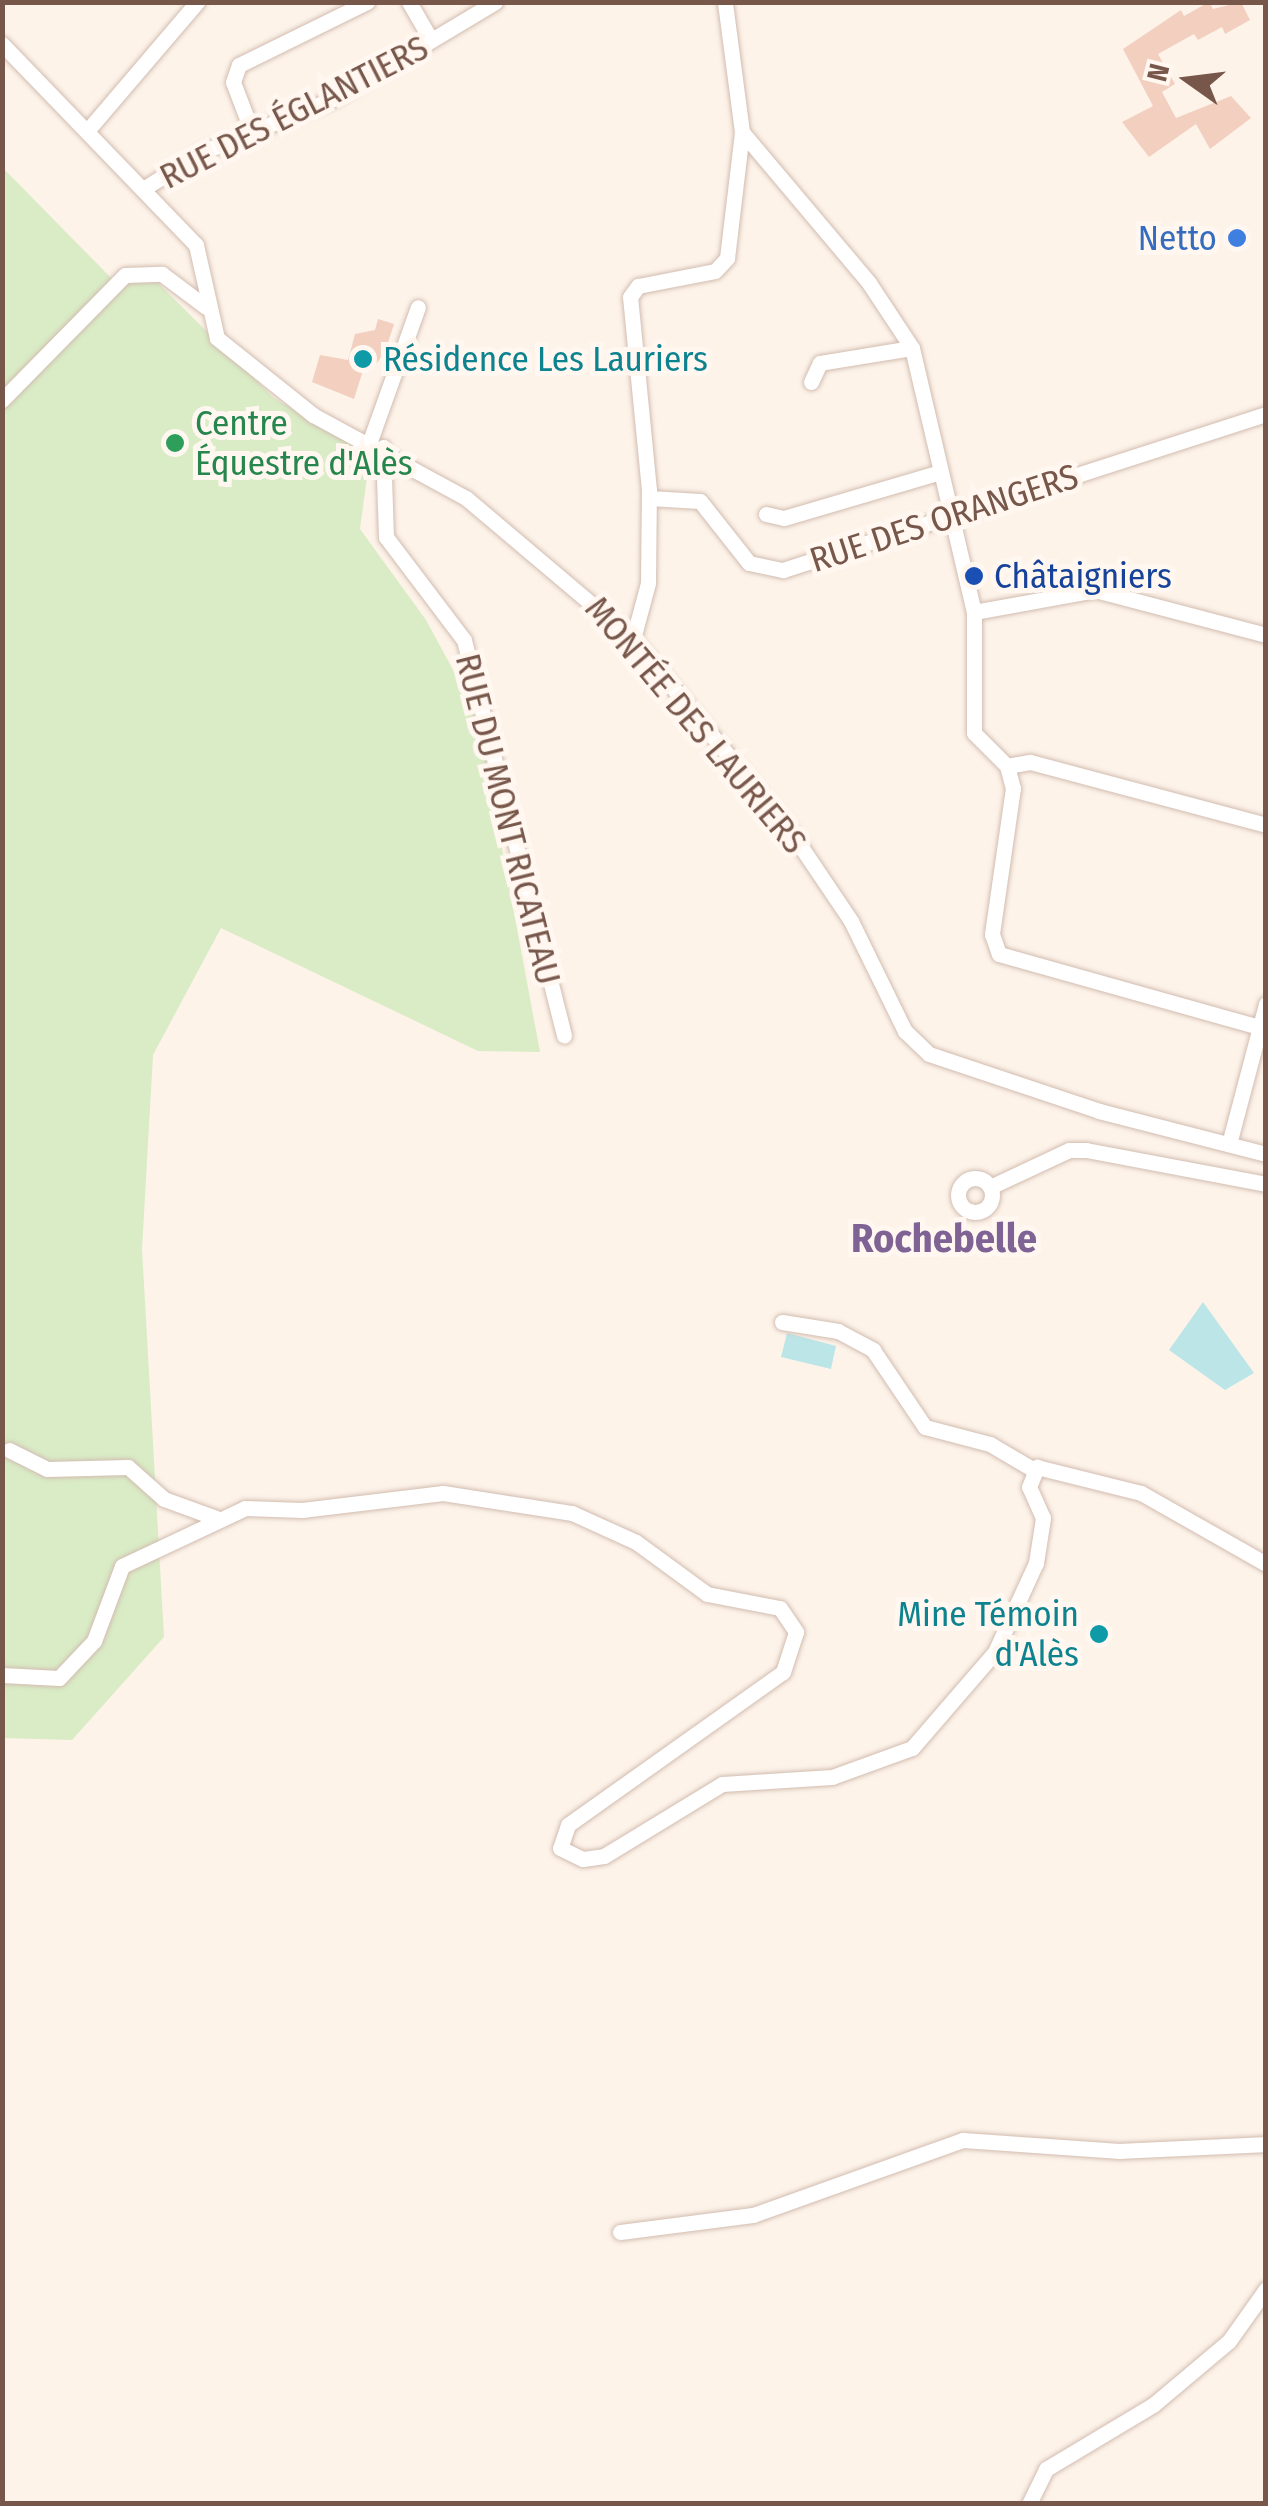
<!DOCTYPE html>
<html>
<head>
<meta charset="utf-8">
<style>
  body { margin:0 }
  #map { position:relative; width:1268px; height:2506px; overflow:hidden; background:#fdf3e9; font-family:"Fira Sans Condensed",sans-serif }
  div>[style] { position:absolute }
  .green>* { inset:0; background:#d9ecc6 }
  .water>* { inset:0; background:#bce5e8 }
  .building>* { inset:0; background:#f3cfc0 }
  .roads { filter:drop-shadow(0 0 2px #d2bcb0) drop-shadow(0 0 2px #d2bcb0) }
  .street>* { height:15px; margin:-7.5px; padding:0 7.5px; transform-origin:7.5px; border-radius:7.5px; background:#fff }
  .street>.ring { margin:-7.5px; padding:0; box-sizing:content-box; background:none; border:15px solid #fff; border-radius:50% }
  .dots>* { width:28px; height:28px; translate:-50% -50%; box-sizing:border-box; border:5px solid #fff7f0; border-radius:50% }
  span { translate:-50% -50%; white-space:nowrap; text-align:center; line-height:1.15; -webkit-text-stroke:10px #fff7f0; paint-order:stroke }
  .street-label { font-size:35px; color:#78574b }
  .shop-label { font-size:35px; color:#366cbe }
  .right { translate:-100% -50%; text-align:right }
  .culture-label { font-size:35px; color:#0d838f }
  .left { translate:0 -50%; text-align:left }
  .leisure-label { font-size:35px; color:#27864d }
  .transit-label { font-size:35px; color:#164399 }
  .quarter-label { font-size:40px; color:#7f6394; font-weight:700 }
  .frame { position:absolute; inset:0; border:5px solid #78574b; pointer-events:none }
  .north { position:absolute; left:1138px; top:30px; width:100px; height:100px; -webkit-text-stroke:8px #fff7f0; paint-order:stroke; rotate:284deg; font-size:28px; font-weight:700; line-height:40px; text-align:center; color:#78574b }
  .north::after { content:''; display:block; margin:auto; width:35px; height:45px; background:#78574b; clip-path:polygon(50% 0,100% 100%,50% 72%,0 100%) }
</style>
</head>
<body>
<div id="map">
  <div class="green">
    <div style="clip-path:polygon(2px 167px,120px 287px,132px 276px,154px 279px,274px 398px,370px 455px,360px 529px,426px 620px,477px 714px,540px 1052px,478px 1051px,221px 928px,153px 1055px,142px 1249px,164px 1637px,72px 1740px,2px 1738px)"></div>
  </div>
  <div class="water">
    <div style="clip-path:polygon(1203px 1302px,1254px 1373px,1225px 1390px,1169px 1350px)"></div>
    <div style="clip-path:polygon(787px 1333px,836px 1346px,831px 1369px,781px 1357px)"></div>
  </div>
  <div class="building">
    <div style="clip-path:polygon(1209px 2px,1213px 9px,1241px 2px,1250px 20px,1225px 34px,1222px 27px,1198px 40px,1194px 34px,1158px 54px,1175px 84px,1162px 92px,1176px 118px,1231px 96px,1251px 118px,1210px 149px,1196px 124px,1149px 157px,1122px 122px,1153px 106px,1123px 49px,1181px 10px,1184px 16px)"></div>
    <div style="clip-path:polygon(378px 319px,394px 324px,385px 352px,376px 364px,366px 361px,354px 399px,312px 382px,320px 355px,348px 360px,355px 334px,375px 330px)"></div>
  </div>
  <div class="roads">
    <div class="street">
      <div style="left:409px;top:2px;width:44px;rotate:59.9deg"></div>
      <div style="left:2px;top:44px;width:279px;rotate:46deg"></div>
      <div style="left:196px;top:245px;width:95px;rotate:77.3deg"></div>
      <div style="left:217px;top:338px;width:123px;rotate:38.7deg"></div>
      <div style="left:313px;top:415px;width:174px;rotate:28.5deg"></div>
      <div style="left:466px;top:498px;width:219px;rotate:40.2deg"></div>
      <div style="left:633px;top:639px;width:249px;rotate:50.7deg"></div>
      <div style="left:791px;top:832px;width:107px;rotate:56deg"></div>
      <div style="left:851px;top:921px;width:123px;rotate:63.9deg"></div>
      <div style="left:905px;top:1031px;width:33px;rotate:44deg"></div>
      <div style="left:929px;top:1054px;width:179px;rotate:18.5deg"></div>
      <div style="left:1099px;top:1111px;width:172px;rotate:14.4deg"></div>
      <div style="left:251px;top:129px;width:50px;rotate:-111deg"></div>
      <div style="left:233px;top:82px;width:18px;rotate:-71deg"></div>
      <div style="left:239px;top:65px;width:143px;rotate:-26.2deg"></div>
      <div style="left:87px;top:131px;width:170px;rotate:-49.5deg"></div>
      <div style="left:742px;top:132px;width:197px;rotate:49.9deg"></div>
      <div style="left:869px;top:283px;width:78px;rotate:56.5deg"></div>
      <div style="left:912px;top:348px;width:271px;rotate:76.8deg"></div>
      <div style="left:974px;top:612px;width:121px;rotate:90deg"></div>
      <div style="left:974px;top:733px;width:47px;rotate:45deg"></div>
      <div style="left:1007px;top:766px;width:23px;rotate:75deg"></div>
      <div style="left:1013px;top:788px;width:148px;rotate:98.2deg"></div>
      <div style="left:992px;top:934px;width:21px;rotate:71deg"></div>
      <div style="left:999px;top:954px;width:270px;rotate:15.7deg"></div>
      <div style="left:143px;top:189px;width:67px;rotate:-32.3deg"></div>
      <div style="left:200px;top:153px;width:144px;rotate:-22.1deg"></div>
      <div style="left:333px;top:99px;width:189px;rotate:-30.9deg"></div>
      <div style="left:811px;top:382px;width:21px;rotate:-65deg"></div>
      <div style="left:820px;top:363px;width:93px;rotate:-9.3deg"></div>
      <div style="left:2px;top:400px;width:175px;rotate:-45.5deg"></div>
      <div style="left:125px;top:275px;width:37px;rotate:-2deg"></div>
      <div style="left:162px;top:274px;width:55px;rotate:36.9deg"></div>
      <div style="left:370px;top:441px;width:142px;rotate:-70.3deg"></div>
      <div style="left:383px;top:447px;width:90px;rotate:88.1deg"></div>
      <div style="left:386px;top:537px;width:129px;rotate:52.9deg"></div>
      <div style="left:464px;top:640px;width:408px;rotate:75.8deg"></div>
      <div style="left:649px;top:498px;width:51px;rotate:3.4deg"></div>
      <div style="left:700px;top:501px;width:79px;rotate:51.7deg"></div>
      <div style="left:749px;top:563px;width:35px;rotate:12deg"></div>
      <div style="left:783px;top:570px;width:508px;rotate:-17.9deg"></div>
      <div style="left:766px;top:514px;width:18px;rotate:13deg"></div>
      <div style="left:784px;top:518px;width:163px;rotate:-16.4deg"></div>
      <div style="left:974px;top:612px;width:123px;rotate:-10.3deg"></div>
      <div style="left:1095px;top:590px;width:177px;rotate:14.7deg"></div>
      <div style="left:633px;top:639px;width:58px;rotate:-75deg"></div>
      <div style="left:648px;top:583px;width:93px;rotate:-89.4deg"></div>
      <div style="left:649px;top:490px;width:194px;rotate:-95.6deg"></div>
      <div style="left:630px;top:297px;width:14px;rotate:-54deg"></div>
      <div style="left:638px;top:286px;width:78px;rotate:-11deg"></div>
      <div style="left:715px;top:271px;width:18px;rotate:-47deg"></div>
      <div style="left:727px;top:258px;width:127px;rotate:-83.2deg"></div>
      <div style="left:742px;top:132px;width:131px;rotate:-97.5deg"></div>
      <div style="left:1007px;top:766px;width:23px;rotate:-10deg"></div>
      <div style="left:1030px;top:762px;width:244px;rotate:14.9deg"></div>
      <div style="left:1229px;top:1144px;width:145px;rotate:-75.2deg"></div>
      <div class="ring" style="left:958px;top:1178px;width:19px;height:19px"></div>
      <div style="left:990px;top:1187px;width:87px;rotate:-25.1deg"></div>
      <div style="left:1069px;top:1150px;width:17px"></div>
      <div style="left:1086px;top:1150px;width:183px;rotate:10.7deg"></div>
      <div style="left:782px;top:1322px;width:57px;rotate:9.1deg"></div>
      <div style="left:838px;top:1331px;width:40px;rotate:28deg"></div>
      <div style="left:873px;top:1350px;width:93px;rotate:56deg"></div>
      <div style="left:925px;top:1427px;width:67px;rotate:14.7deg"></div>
      <div style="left:990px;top:1444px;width:51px;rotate:30.6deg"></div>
      <div style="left:9px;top:1450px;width:42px;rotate:26.6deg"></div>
      <div style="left:47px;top:1469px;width:81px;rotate:-1.4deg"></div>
      <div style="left:128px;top:1467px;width:48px;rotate:41.6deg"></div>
      <div style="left:164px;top:1499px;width:55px;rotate:20.1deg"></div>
      <div style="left:2px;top:1675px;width:57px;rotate:3deg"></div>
      <div style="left:59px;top:1678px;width:51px;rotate:-46.6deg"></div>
      <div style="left:94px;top:1641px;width:80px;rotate:-69.5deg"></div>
      <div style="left:122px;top:1566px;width:136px;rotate:-25.2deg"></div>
      <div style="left:245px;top:1508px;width:57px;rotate:2deg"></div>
      <div style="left:302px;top:1510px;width:142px;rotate:-6.9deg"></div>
      <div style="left:443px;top:1493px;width:131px;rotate:8.8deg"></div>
      <div style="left:572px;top:1513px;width:70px;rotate:24.4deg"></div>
      <div style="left:636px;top:1542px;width:88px;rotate:36.2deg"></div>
      <div style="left:707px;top:1594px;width:74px;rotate:10.9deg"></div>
      <div style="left:780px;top:1608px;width:29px;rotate:56deg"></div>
      <div style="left:796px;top:1632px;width:42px;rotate:108deg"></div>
      <div style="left:783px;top:1672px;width:264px;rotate:144.6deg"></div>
      <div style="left:568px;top:1825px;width:24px;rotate:109deg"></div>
      <div style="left:560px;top:1848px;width:25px;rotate:26deg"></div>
      <div style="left:583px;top:1859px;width:21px;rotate:-8deg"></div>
      <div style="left:604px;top:1856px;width:138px;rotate:-31.4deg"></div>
      <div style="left:722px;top:1784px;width:110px;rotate:-3.6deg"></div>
      <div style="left:832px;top:1777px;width:85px;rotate:-19.9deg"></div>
      <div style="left:912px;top:1748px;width:127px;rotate:-49.2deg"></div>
      <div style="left:995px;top:1652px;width:98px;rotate:-65.3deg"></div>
      <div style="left:1036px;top:1563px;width:46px;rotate:-81.2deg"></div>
      <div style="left:1043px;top:1518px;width:34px;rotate:-114deg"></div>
      <div style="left:1029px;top:1487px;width:22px;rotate:-68deg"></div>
      <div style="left:1037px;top:1467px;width:107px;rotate:14deg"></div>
      <div style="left:1141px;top:1493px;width:144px;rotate:29.6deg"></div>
      <div style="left:620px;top:2232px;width:134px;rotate:-7.3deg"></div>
      <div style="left:753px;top:2215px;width:223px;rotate:-19.7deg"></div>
      <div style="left:963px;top:2140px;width:157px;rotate:4deg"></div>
      <div style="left:1120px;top:2151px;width:146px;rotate:-2.7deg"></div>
      <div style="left:1029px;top:2504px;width:39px;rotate:-64deg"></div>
      <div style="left:1046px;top:2469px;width:125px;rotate:-30.9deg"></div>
      <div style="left:1153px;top:2405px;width:99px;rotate:-40.1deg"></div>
      <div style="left:1229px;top:2341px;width:64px;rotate:-54.6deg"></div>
    </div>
  </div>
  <div class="dots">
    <div style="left:1237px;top:238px;background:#3f7fe0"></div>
    <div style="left:363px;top:359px;background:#0f9aa8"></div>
    <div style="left:175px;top:443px;background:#2e9e5b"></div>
    <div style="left:974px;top:576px;background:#1a4fb4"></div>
    <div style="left:1099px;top:1634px;background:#0f9aa8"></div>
  </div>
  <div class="street-label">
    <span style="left:294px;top:112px;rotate:-27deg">RUE DES ÉGLANTIERS</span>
    <span style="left:944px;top:518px;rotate:-18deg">RUE DES ORANGERS</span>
    <span style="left:696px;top:725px;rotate:50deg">MONTÉE DES LAURIERS</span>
    <span style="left:508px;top:819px;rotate:76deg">RUE DU MONT RICATEAU</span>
  </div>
  <div class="shop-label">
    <span class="right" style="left:1217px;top:238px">Netto</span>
  </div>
  <div class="culture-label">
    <span class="left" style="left:383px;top:359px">Résidence Les Lauriers</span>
    <span class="right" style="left:1079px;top:1634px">Mine Témoin<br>d'Alès</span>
  </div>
  <div class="leisure-label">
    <span class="left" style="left:195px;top:443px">Centre<br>Équestre d'Alès</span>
  </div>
  <div class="transit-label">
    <span class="left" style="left:994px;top:576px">Châtaigniers</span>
  </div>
  <div class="quarter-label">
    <span style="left:944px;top:1239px">Rochebelle</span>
  </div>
  <div class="frame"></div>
  <div class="north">N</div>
</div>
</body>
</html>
